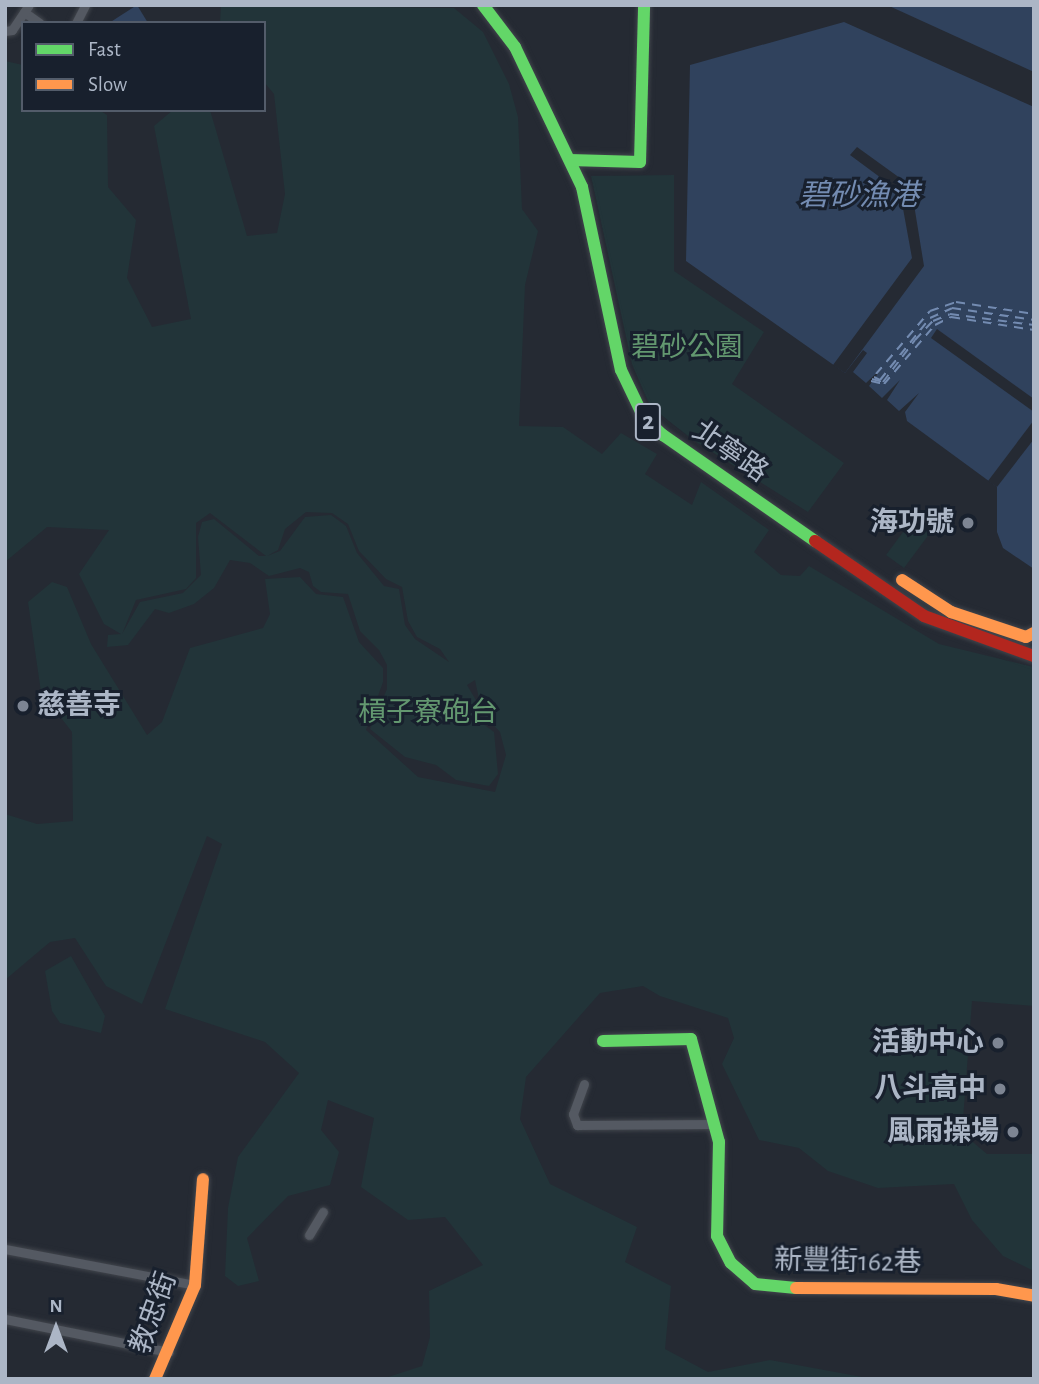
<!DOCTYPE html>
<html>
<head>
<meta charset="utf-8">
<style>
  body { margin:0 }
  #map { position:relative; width:1039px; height:1384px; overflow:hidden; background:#252a33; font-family:"Alegreya Sans","Noto Sans TC",sans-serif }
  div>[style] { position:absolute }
  .green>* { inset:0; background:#223439 }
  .water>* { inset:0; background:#30425d }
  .pier>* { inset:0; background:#252a33 }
  .ferry>* { height:2px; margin-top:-1px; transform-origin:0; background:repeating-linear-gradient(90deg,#738bb1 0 9px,transparent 0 16px) }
  .roads { filter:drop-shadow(0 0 2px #41454c) drop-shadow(0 0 2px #41454c) }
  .street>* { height:9px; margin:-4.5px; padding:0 4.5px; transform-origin:4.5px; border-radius:4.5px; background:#545962 }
  .fast>* { height:12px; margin:-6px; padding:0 6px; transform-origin:6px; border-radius:6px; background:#63d668 }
  .slow>* { height:12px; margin:-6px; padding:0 6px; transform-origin:6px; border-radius:6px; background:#ff974d }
  .jam>* { height:12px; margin:-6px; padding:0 6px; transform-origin:6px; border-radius:6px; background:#b3261e }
  .dots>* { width:19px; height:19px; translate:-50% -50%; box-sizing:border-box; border:4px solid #18202d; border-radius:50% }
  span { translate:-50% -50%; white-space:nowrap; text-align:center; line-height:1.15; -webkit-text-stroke:6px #18202d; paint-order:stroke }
  .shield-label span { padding:2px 5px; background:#18202d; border:2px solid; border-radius:5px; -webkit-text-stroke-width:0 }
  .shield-label { font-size:26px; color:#acb6c6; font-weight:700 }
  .park-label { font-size:28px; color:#639870 }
  .street-label { font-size:28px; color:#acb6c6 }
  .poi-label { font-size:28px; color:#acb6c6; font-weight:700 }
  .right { translate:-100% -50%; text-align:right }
  .left { translate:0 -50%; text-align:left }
  .water-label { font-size:30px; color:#738bb1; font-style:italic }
  .frame { position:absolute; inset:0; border:7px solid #acb6c6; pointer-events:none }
  .legend { position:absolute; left:21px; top:21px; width:245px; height:91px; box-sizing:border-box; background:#18202d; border:2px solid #535c6a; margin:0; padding:9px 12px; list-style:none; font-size:21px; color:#acb6c6 }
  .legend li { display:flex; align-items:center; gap:14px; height:35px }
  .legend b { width:35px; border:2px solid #535c6a }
  .north { position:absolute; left:21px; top:1293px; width:70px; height:70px; -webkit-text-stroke:5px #18202d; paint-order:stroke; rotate:0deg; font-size:19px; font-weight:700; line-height:28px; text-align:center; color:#acb6c6 }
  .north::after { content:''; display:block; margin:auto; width:24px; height:32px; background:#acb6c6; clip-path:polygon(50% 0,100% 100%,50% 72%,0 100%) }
</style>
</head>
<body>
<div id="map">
  <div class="green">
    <div style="clip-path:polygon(evenodd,221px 5px,454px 8px,483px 32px,509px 84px,518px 117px,522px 209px,538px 231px,525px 285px,519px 426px,563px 427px,602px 454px,621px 433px,657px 454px,645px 474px,692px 505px,701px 482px,769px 530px,754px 552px,781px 575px,800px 576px,809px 566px,939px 644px,1034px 667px,1034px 1006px,972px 1001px,962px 1133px,987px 1154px,1033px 1154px,1034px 1271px,1003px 1256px,972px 1220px,954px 1184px,878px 1188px,828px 1171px,799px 1148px,759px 1140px,722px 1064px,734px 1038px,728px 1018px,660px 996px,643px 986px,600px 993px,526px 1077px,520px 1119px,550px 1184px,637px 1227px,625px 1262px,671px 1286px,665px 1349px,708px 1372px,770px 1360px,873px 1379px,382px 1379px,422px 1366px,430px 1337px,429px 1291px,483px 1265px,445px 1217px,408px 1220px,361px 1187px,374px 1118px,328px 1100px,321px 1130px,339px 1152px,330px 1185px,288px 1196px,247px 1238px,259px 1281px,238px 1286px,225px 1276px,228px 1208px,238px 1157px,299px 1073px,265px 1042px,165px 1009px,222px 844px,207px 836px,142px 1004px,106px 986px,75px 938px,50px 942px,5px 980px,5px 814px,37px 824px,73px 821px,72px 732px,41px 692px,28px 602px,52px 582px,67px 587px,91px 644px,147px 735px,162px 722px,190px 648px,263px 628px,270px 614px,265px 579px,300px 577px,316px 594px,343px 597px,359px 642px,383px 668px,383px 682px,366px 730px,418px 777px,495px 792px,506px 755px,500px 732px,482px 713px,475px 680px,467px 685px,477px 702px,478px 720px,494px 732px,498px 774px,489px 786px,456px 780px,436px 765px,405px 757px,370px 729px,387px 689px,387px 665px,379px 650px,360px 631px,348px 594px,321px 592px,313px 586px,309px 572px,300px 568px,269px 576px,250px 563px,230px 560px,214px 588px,194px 604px,169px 613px,155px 609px,128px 645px,107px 647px,108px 635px,121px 634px,104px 624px,79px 574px,109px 530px,47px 527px,5px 562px,5px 61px,23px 65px,23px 110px,99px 110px,107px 115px,108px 187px,136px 220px,127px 278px,152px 327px,191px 319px,154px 126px,173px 110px,210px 110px,247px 236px,277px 233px,285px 194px,274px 94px,264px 82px,264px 23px,220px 23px,221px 5px,306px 512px,332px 513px,348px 524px,359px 551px,386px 579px,402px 587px,408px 621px,417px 637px,440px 649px,449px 662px,415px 639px,405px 625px,399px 589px,384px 586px,357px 553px,346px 526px,331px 515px,305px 517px,280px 551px,267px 556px,278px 550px,285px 529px,306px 512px,221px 5px,210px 513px,266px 556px,259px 556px,214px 519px,202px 522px,198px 537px,201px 575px,183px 593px,140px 602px,122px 634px,136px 600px,186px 589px,196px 578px,196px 523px,210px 513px)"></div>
    <div style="clip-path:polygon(674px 175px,674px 271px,764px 332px,732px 384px,844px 463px,808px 512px,693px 440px,650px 406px,632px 364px,591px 176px)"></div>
    <div style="clip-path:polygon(912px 520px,930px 533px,904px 568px,886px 555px)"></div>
    <div style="clip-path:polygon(71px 956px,105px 1016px,101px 1033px,60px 1023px,52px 1011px,45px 971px)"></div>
  </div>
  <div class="water">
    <div style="clip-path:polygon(137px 5px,148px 23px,109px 23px)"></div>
    <div style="clip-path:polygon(887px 5px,1034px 5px,1034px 72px)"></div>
    <div style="clip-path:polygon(844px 22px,1034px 107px,1034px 569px,1003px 548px,997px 532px,997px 487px,907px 421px,905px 412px,919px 393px,899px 411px,887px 400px,900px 380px,882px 398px,869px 386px,882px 368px,866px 383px,853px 372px,867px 353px,863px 350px,845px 373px,686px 261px,690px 65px)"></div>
  </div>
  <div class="pier">
    <div style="clip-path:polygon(857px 147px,911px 186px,924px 266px,845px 373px,833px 365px,912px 258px,900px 192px,850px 155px)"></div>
    <div style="clip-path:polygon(937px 329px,1034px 399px,1034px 412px,931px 338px)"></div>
    <div style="clip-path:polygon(1034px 420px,1034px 439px,997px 487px,988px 481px)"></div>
  </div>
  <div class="ferry">
    <div style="left:876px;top:374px;width:83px;rotate:-49.4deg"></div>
    <div style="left:930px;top:311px;width:28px;rotate:-19deg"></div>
    <div style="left:956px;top:302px;width:79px;rotate:8.7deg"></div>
    <div style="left:874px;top:377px;width:7px;rotate:27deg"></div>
    <div style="left:880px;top:380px;width:80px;rotate:-51.1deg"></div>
    <div style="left:930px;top:318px;width:24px;rotate:-24deg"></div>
    <div style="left:952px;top:308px;width:83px;rotate:8.3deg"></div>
    <div style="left:872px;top:379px;width:11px;rotate:15deg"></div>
    <div style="left:883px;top:382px;width:53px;rotate:-52.7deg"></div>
    <div style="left:915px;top:340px;width:26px;rotate:-47deg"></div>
    <div style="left:933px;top:321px;width:18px;rotate:-22deg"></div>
    <div style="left:950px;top:314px;width:85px;rotate:7.5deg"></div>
    <div style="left:871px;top:381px;width:13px;rotate:13deg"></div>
    <div style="left:884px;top:384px;width:78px;rotate:-49.2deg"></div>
    <div style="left:935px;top:325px;width:18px;rotate:-27deg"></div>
    <div style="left:951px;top:317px;width:84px;rotate:8.9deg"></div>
  </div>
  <div class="roads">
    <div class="street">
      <div style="left:24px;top:12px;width:19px;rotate:35deg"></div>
      <div style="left:76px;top:23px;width:20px;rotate:-63deg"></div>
      <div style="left:5px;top:31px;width:7px;rotate:-8deg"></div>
      <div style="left:12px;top:30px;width:30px;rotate:-56deg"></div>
      <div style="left:584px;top:1084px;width:32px;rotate:110deg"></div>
      <div style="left:573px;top:1114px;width:12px;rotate:70deg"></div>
      <div style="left:577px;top:1125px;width:137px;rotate:-0.4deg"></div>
      <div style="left:309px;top:1235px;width:27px;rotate:-59deg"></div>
      <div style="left:5px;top:1249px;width:193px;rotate:10.7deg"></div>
      <div style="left:5px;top:1319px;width:167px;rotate:11.4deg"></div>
    </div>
    <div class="fast">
      <div style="left:483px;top:5px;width:53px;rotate:52.7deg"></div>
      <div style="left:515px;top:47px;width:155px;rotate:64.4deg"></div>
      <div style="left:582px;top:187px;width:187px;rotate:78deg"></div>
      <div style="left:621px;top:370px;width:51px;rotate:64.4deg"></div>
      <div style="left:643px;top:416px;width:28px;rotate:44deg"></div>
      <div style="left:663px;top:435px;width:185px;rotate:34.9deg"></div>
      <div style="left:570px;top:160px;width:70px;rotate:1.6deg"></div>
      <div style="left:640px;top:162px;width:157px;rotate:-88.5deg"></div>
      <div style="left:603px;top:1041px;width:88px;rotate:-1.3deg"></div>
      <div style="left:691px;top:1039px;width:107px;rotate:74.8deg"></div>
      <div style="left:719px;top:1142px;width:94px;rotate:91.2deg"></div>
      <div style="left:717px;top:1236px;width:30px;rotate:63deg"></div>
      <div style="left:731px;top:1263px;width:32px;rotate:41deg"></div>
      <div style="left:755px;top:1284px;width:41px;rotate:5.6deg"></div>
    </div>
    <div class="slow">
      <div style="left:902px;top:580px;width:59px;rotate:33.1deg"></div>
      <div style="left:951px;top:612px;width:79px;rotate:18.4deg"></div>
      <div style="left:1026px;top:637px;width:9px;rotate:-27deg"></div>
      <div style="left:796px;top:1288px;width:200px;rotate:0.3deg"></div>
      <div style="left:996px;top:1289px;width:39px;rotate:10deg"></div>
      <div style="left:155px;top:1379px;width:102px;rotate:-66.9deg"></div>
      <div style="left:195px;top:1285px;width:106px;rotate:-85.7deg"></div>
    </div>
    <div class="jam">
      <div style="left:815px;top:541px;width:132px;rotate:34.5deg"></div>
      <div style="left:924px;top:616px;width:117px;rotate:20deg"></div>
    </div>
  </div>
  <div class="dots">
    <div style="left:968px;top:523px;background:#7d8593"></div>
    <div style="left:23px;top:706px;background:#7d8593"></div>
    <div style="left:998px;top:1043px;background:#7d8593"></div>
    <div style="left:1000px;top:1089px;background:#7d8593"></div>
    <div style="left:1013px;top:1132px;background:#7d8593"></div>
  </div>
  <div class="shield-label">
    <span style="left:648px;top:422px">2</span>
  </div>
  <div class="park-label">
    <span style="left:687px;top:348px">碧砂公園</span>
    <span style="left:428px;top:713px">槓子寮砲台</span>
  </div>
  <div class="street-label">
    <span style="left:730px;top:452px;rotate:35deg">北寧路</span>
    <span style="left:848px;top:1262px;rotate:1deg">新豐街162巷</span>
    <span style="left:154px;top:1313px;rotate:-70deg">教忠街</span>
  </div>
  <div class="poi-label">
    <span class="right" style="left:954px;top:523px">海功號</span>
    <span class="left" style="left:37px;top:706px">慈善寺</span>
    <span class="right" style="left:984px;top:1043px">活動中心</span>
    <span class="right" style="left:986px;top:1089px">八斗高中</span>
    <span class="right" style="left:999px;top:1132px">風雨操場</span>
  </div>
  <div class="water-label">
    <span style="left:859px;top:196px">碧砂漁港</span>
  </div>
  <div class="frame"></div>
  <ul class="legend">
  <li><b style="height:9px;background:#63d668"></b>Fast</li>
  <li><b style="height:9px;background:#ff974d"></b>Slow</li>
  </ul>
  <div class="north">N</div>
</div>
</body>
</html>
